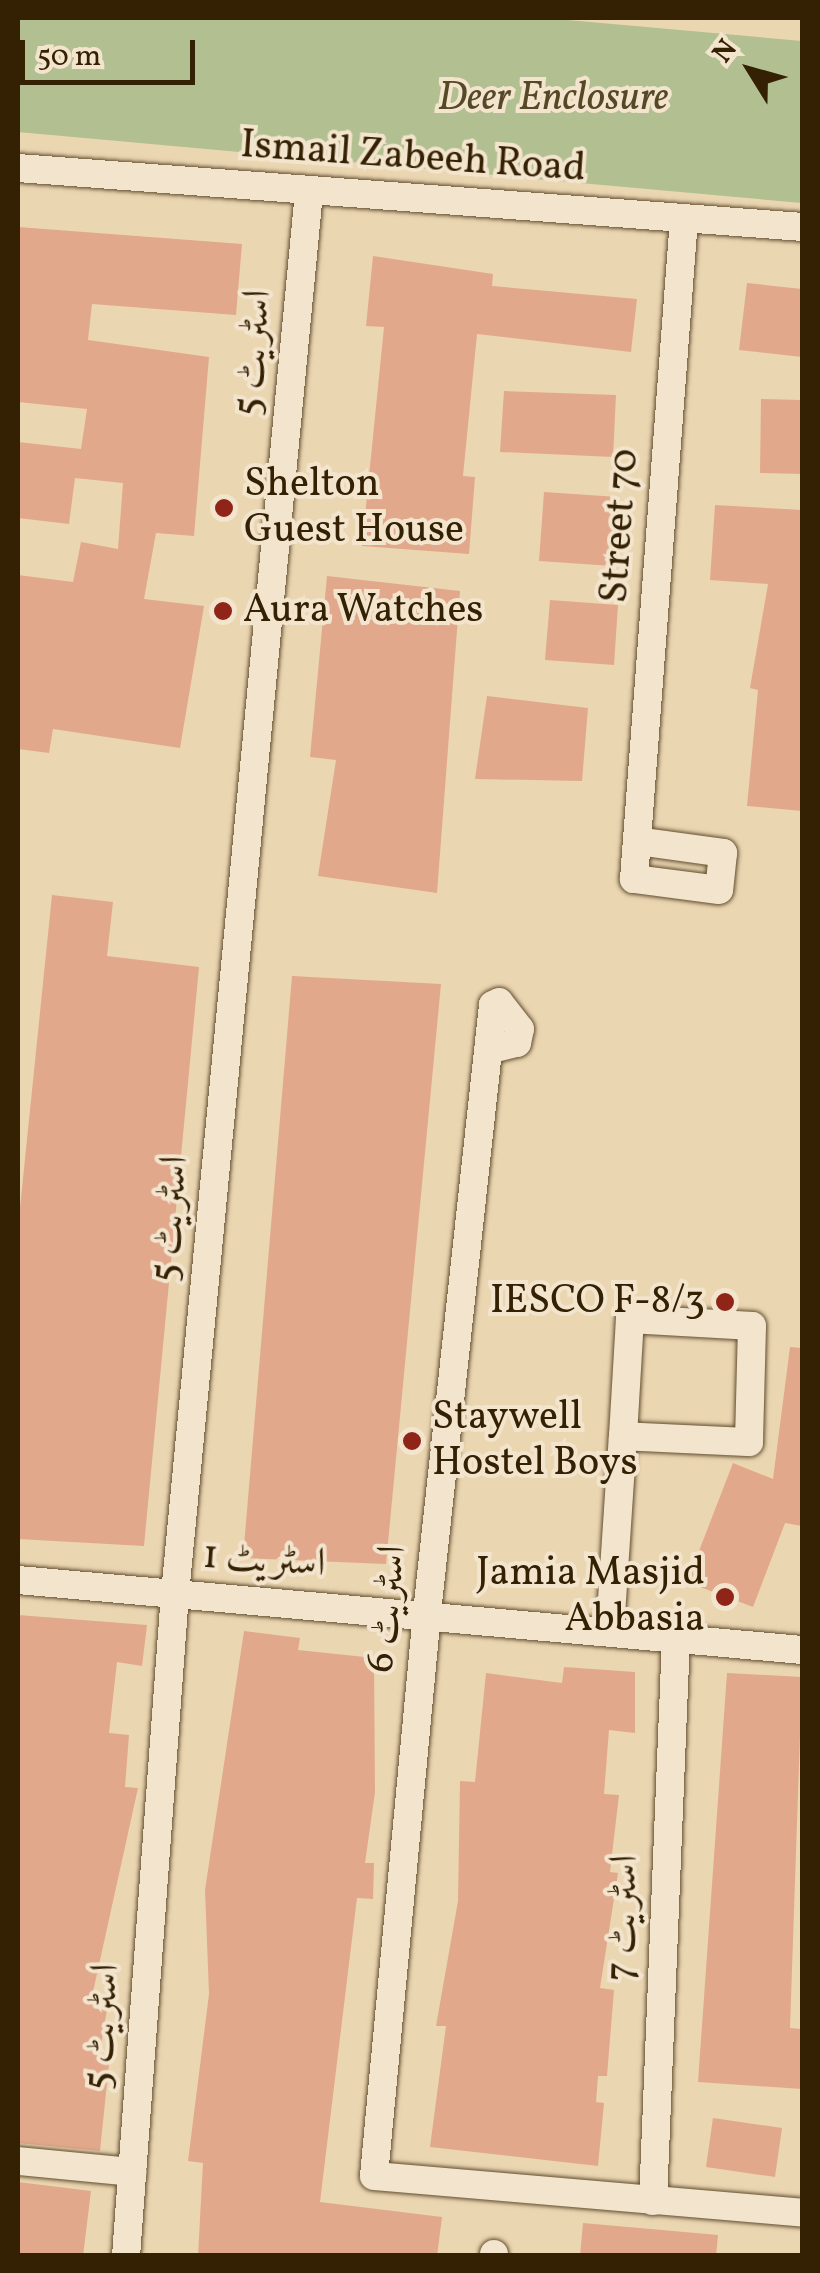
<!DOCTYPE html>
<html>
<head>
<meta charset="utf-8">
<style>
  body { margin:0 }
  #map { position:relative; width:820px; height:2273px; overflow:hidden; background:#ebd6b2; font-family:Vollkorn,Amiri,serif }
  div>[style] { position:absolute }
  .green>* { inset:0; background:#b2bf90 }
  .building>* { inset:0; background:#e2a88b }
  .roads { filter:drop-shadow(0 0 2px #624e2e) drop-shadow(0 0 2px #624e2e) }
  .minor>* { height:28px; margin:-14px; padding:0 14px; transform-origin:14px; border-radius:14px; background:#f2e4cd }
  .dots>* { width:28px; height:28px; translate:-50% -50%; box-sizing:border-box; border:5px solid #f2e4cd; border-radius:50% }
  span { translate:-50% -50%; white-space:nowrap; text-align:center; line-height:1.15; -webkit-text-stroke:8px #f2e4cd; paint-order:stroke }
  .park-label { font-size:40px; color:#544826; font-style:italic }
  .street-label { font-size:40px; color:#342002 }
  .poi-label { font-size:40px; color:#342002 }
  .left { translate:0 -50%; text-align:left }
  .right { translate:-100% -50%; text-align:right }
  .frame { position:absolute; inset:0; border:20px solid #342002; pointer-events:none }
  .north { position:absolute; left:700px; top:20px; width:100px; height:100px; -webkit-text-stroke:8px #f2e4cd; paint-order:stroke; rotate:307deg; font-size:28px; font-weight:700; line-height:40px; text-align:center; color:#342002 }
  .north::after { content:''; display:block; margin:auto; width:35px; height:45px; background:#342002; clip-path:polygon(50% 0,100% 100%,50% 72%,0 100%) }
  .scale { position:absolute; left:20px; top:40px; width:175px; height:45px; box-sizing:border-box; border:5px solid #342002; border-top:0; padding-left:12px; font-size:30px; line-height:35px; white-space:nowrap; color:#342002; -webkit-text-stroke:8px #f2e4cd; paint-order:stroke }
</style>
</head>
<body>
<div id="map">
  <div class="green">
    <div style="clip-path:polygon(18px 18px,545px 18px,802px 41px,802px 203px,18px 132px)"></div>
  </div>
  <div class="building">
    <div style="clip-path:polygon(18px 227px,242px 244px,236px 315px,92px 304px,88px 340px,209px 357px,194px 536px,156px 533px,144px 599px,204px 606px,180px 748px,53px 729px,49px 753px,18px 749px,18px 575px,73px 582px,81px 542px,118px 549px,123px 483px,75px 478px,69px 524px,18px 518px,18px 442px,81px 449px,87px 409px,18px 402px)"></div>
    <div style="clip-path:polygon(373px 256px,493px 274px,492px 286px,637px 299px,631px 352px,477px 334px,463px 476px,475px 477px,469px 554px,362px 546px,384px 327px,366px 326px)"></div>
    <div style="clip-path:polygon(747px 283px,802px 289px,802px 357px,739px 350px)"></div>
    <div style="clip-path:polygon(504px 391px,616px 395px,613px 457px,500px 452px)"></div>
    <div style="clip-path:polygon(761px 399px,802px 400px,802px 474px,760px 473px)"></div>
    <div style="clip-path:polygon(544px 492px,618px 497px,613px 566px,539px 561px)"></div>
    <div style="clip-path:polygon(715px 505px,802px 510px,802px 811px,747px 806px,758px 690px,750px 688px,768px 584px,710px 580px)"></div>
    <div style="clip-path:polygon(327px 576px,460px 591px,437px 893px,318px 876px,336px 760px,310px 757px)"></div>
    <div style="clip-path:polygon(550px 600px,618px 605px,614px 665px,545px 660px)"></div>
    <div style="clip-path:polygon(487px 696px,588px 708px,582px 781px,475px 779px)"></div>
    <div style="clip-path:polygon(52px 895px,113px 902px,107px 956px,199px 967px,144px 1546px,18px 1539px,20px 1208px)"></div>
    <div style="clip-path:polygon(292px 976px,441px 984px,386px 1564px,243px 1558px)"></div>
    <div style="clip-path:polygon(790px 1347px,802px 1348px,802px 1526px,785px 1523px,753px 1607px,687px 1582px,733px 1463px,773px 1479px)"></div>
    <div style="clip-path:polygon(18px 1615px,147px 1625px,142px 1666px,117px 1662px,109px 1733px,129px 1735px,125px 1787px,138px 1788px,91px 2001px,108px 2004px,98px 2062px,109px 2064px,100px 2151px,18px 2143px)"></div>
    <div style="clip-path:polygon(244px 1631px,300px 1638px,298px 1650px,374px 1658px,375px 1792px,365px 1863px,374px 1863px,373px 1899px,357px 1898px,320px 2202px,442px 2217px,437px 2256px,198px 2256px,203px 2163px,188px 2161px,209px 1994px,205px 1890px)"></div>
    <div style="clip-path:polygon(564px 1667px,635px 1672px,635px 1733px,609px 1730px,604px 1794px,619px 1795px,610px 1872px,618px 1873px,600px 1988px,614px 1990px,607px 2076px,598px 2076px,596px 2102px,604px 2103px,598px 2166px,430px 2147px,446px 2026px,436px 2026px,458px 1901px,460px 1781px,475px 1782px,486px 1673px,562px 1683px)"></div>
    <div style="clip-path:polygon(727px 1673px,802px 1677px,790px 2028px,802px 2029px,802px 2089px,698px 2082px)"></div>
    <div style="clip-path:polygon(713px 2118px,782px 2128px,775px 2177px,706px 2167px)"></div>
    <div style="clip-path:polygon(18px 2182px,91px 2191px,83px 2256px,18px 2256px)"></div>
    <div style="clip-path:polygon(583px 2223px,718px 2235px,716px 2256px,580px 2256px)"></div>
  </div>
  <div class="roads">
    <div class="minor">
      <div style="left:18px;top:168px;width:786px;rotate:4.3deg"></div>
      <div style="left:637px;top:841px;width:87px;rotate:7.9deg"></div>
      <div style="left:723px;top:853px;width:37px;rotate:96deg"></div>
      <div style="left:719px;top:890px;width:86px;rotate:-172.6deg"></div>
      <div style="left:634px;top:879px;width:663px;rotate:-85.67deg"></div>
      <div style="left:488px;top:1050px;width:30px;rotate:-14deg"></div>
      <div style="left:517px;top:1043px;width:14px;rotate:-78deg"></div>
      <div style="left:520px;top:1029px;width:34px;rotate:-128deg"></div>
      <div style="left:499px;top:1002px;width:7px;rotate:153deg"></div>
      <div style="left:493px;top:1005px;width:612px;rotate:96.2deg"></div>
      <div style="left:427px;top:1613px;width:565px;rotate:95.38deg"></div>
      <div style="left:374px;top:2176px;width:430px;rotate:4.9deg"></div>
      <div style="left:630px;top:1319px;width:122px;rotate:3.3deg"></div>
      <div style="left:752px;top:1326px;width:116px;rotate:91.5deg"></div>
      <div style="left:749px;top:1442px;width:126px;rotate:-177.3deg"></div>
      <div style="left:623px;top:1436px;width:117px;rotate:-86.6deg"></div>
      <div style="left:18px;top:1580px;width:787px;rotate:5.1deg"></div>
      <div style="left:610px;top:1630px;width:194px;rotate:-86.2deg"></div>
      <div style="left:18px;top:2161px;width:115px;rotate:5.5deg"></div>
      <div style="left:653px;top:2201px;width:563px;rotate:-87.66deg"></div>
      <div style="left:126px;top:2256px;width:664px;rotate:-85.77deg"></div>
      <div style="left:175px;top:1594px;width:1409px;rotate:-84.54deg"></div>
      <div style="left:494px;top:2256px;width:2px;rotate:-90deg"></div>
    </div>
  </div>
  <div class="dots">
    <div style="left:224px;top:508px;background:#8f2418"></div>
    <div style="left:223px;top:611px;background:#8f2418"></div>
    <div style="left:725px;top:1302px;background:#8f2418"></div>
    <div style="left:412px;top:1441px;background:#8f2418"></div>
    <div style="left:725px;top:1597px;background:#8f2418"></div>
  </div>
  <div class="park-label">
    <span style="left:553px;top:99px">Deer Enclosure</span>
  </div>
  <div class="street-label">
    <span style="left:413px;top:158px;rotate:4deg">Ismail Zabeeh Road</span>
    <span style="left:254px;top:353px;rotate:-85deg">اسٹریٹ 5</span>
    <span style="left:621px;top:526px;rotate:-86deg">Street 70</span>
    <span style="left:171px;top:1219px;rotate:-85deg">اسٹریٹ 5</span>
    <span style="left:264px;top:1561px;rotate:4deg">اسٹریٹ 1</span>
    <span style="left:388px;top:1609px;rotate:-84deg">اسٹریٹ 6</span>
    <span style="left:624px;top:1918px;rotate:-88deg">اسٹریٹ 7</span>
    <span style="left:103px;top:2027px;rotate:-86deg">اسٹریٹ 5</span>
  </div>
  <div class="poi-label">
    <span class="left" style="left:244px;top:508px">Shelton<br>Guest House</span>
    <span class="left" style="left:243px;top:611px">Aura Watches</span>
    <span class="right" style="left:705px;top:1302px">IESCO F-8/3</span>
    <span class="left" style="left:432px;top:1441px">Staywell<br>Hostel Boys</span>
    <span class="right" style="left:705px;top:1597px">Jamia Masjid<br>Abbasia</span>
  </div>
  <div class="frame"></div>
  <div class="north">N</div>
  <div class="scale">50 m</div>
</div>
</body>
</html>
